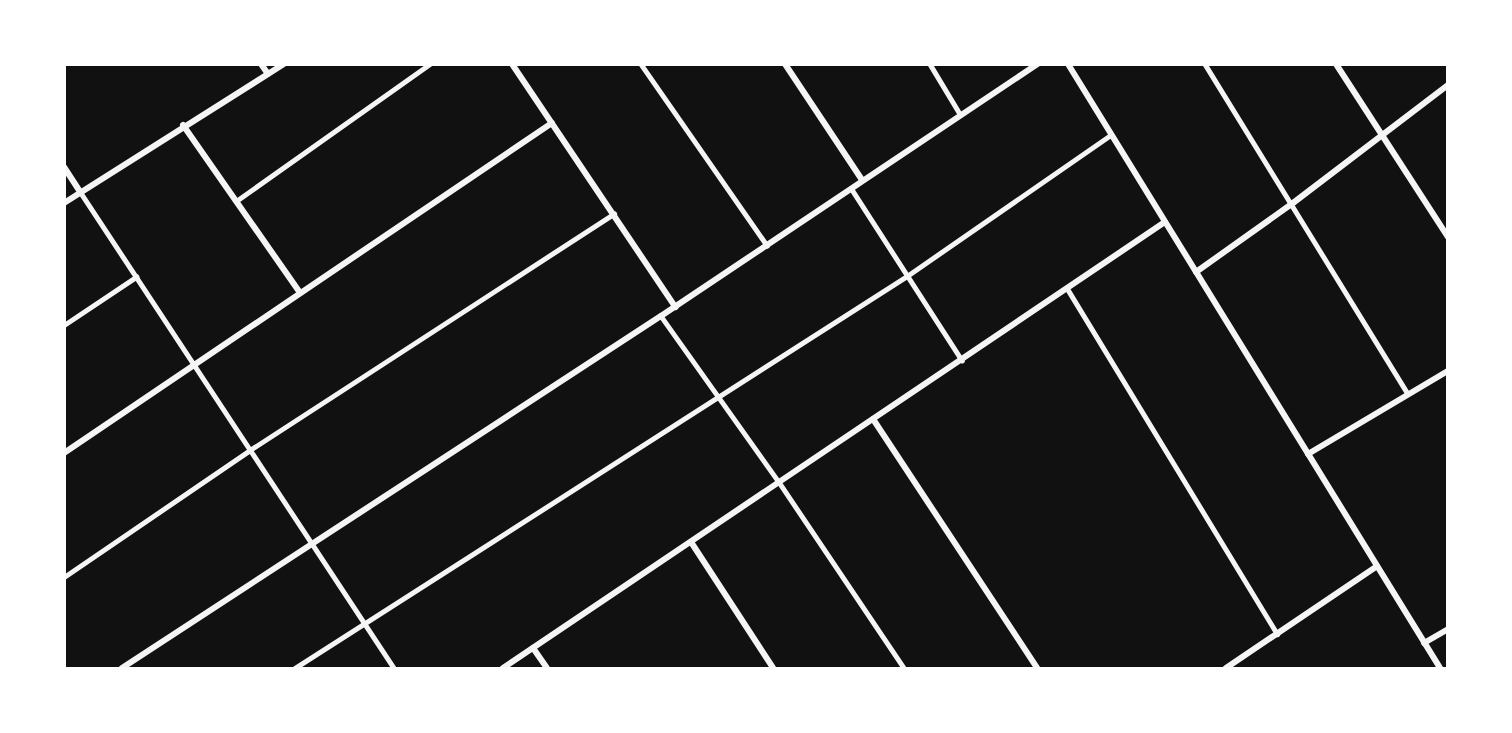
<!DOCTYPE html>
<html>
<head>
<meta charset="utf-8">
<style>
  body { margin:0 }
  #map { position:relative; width:1512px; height:733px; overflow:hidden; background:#111; font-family:"Zilla Slab",serif }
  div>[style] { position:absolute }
  .service>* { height:4.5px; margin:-2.25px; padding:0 2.25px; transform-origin:2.25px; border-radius:2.25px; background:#f5f5f5 }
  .minor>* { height:6px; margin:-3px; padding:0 3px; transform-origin:3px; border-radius:3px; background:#f5f5f5 }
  span { translate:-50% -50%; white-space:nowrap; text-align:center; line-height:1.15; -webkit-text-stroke:5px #fff; paint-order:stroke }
  .frame { position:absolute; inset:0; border:66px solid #fff; pointer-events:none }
</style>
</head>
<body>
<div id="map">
  <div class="service">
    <div style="left:641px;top:64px;width:221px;rotate:55.2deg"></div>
    <div style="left:930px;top:64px;width:58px;rotate:59deg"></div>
    <div style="left:1205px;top:64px;width:387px;rotate:58.4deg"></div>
    <div style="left:851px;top:188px;width:205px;rotate:57.2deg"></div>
    <div style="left:81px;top:193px;width:569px;rotate:56.62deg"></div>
    <div style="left:239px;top:199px;width:234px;rotate:-35.3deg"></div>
    <div style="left:1067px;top:288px;width:405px;rotate:58.7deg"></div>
    <div style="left:661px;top:316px;width:204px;rotate:54.6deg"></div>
    <div style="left:779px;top:482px;width:224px;rotate:56.1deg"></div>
    <div style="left:64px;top:325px;width:87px;rotate:-33.7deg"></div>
    <div style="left:64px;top:577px;width:225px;rotate:-34.3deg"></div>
    <div style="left:250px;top:450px;width:434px;rotate:-33deg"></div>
    <div style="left:295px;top:668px;width:727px;rotate:-32.64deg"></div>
    <div style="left:907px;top:276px;width:248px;rotate:-34.7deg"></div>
  </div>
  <div class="minor">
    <div style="left:261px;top:64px;width:12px;rotate:55deg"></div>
    <div style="left:512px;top:64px;width:293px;rotate:56.1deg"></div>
    <div style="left:785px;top:64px;width:139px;rotate:56.4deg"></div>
    <div style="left:1068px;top:64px;width:709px;rotate:58.37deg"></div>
    <div style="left:1336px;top:64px;width:206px;rotate:57.1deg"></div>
    <div style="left:183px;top:125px;width:203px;rotate:55.1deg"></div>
    <div style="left:64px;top:167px;width:31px;rotate:57deg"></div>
    <div style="left:64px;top:203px;width:260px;rotate:-32.3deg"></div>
    <div style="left:1196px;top:272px;width:119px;rotate:-35.4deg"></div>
    <div style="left:1293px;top:203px;width:195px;rotate:-37.3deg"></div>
    <div style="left:873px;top:419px;width:298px;rotate:56.6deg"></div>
    <div style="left:64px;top:453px;width:589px;rotate:-34.07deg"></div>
    <div style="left:1308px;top:454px;width:163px;rotate:-30.7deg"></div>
    <div style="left:691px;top:542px;width:150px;rotate:56.9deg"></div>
    <div style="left:1424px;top:643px;width:28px;rotate:-30deg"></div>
    <div style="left:533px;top:648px;width:24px;rotate:55deg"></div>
    <div style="left:122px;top:668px;width:644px;rotate:-33.15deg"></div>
    <div style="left:661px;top:316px;width:453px;rotate:-33.8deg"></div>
    <div style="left:503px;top:668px;width:798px;rotate:-33.97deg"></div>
    <div style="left:1226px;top:668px;width:182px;rotate:-34deg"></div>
  </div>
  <div class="frame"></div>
</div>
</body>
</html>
